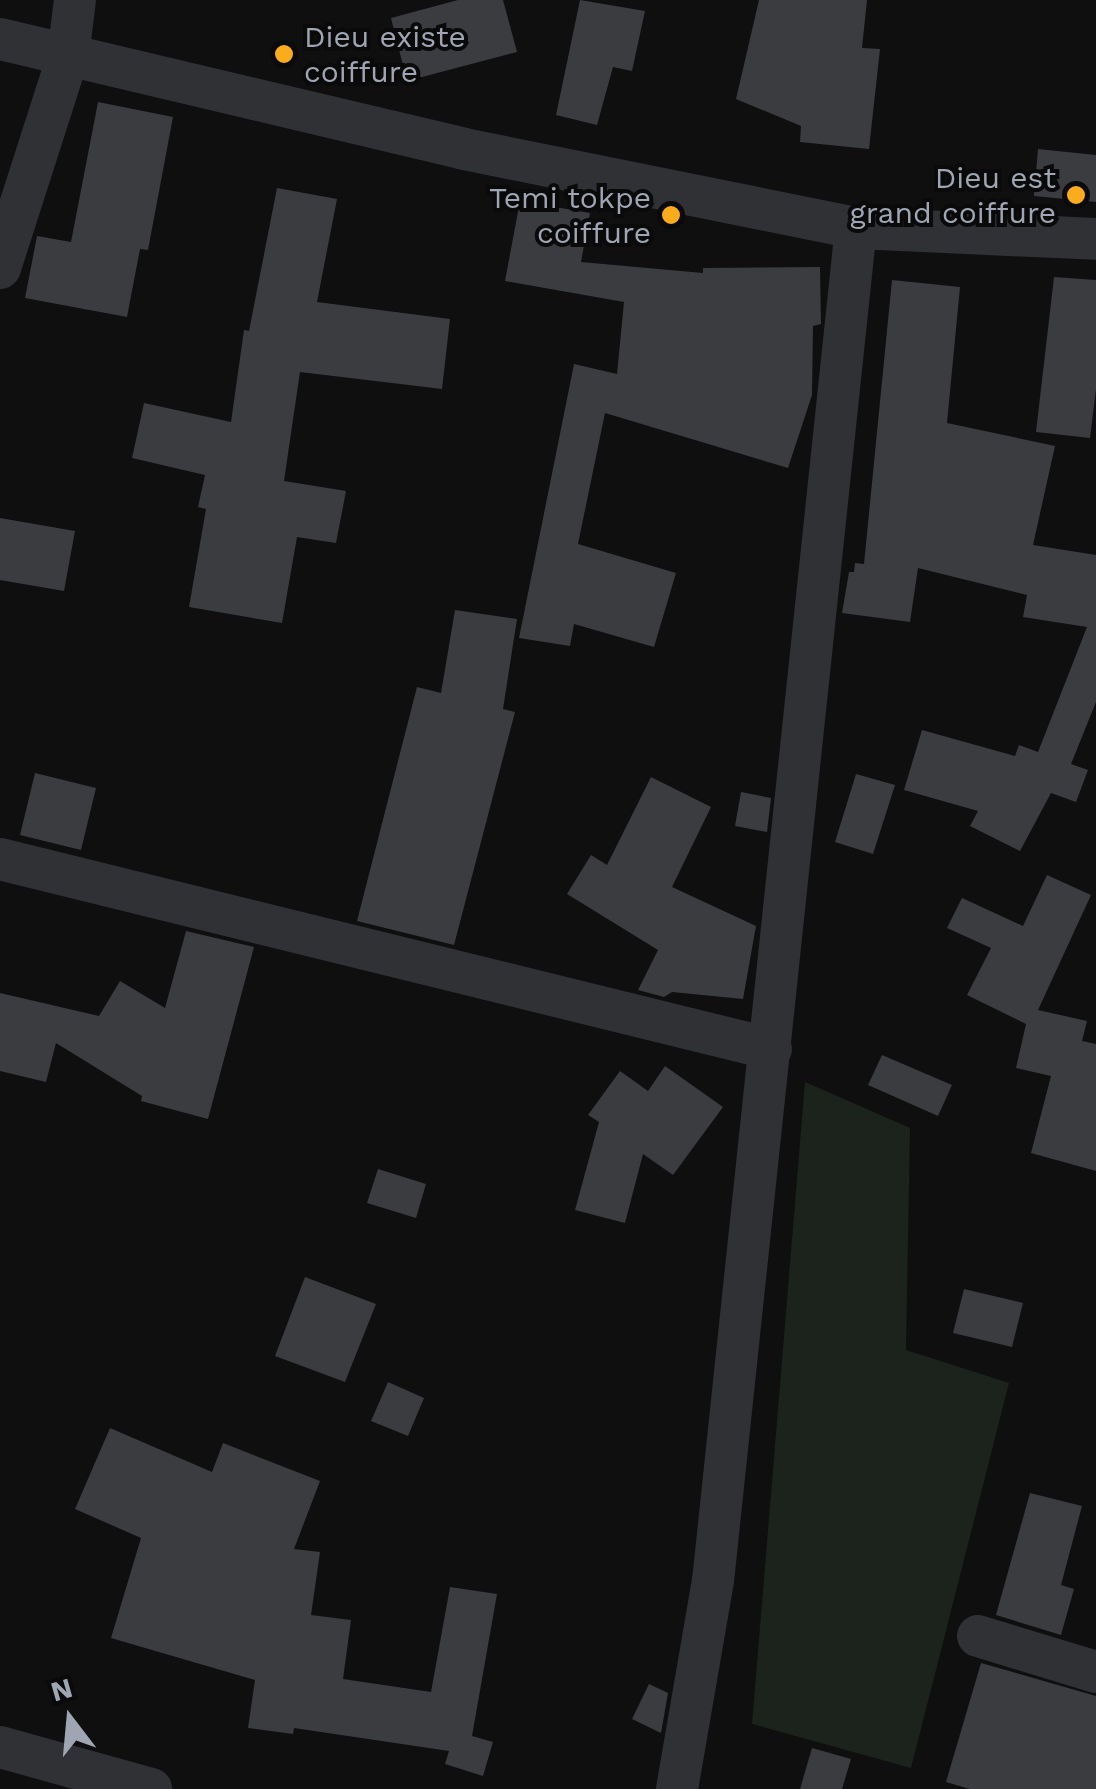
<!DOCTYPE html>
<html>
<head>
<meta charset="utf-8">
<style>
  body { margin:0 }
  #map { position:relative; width:1096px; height:1789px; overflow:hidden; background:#0f0f10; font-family:"Work Sans",sans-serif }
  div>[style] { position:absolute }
  .green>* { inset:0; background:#1b231c }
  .building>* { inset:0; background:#3b3c40 }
  .street>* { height:42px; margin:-21px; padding:0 21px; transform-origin:21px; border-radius:21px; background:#303135 }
  .dots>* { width:28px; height:28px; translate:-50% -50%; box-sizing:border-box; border:5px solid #0a0a0b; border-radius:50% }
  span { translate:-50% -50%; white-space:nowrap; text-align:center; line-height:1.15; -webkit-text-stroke:8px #0a0a0b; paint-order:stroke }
  .poi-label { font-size:30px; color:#9fa5b2 }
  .left { translate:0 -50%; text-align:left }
  .right { translate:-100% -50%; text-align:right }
  .north { position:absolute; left:20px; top:1669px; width:100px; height:100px; -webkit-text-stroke:8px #0a0a0b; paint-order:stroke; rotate:344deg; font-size:28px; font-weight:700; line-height:40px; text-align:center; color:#9fa5b2 }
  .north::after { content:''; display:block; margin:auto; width:35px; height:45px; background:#9fa5b2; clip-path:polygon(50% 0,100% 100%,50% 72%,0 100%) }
</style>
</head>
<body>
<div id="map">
  <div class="green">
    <div style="clip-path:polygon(805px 1082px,910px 1128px,906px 1350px,1009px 1383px,911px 1768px,752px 1724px)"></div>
  </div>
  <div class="building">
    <div style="clip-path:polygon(458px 0,503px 0,517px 52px,407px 81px,391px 18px)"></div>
    <div style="clip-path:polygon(580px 0,645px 11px,632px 71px,613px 67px,597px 125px,556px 115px)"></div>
    <div style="clip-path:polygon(759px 0,867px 0,862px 48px,880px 49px,869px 149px,800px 142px,801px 126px,736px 99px)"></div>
    <div style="clip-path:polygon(98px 102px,173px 117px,148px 250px,140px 249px,127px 317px,25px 298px,37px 236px,71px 242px)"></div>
    <div style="clip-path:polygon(1038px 149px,1096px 155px,1096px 202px,1034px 196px)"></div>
    <div style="clip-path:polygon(277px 188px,337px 199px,317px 302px,450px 319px,442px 389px,300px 372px,284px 481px,346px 491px,336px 543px,297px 537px,282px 623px,189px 607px,206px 509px,198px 507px,205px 475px,132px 458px,144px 403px,231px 422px,244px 330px,249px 331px)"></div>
    <div style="clip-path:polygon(520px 201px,590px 213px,581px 262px,703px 273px,703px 268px,820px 267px,821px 324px,813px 326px,812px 395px,788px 468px,605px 413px,578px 544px,676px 573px,654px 647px,574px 624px,570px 646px,519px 638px,574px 364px,617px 374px,624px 302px,505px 281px)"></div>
    <div style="clip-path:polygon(1054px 277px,1096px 280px,1096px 389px,1090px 438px,1036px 432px)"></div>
    <div style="clip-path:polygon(892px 280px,960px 287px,947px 423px,1055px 446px,1033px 545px,1096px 555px,1096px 702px,1071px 764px,1088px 770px,1076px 802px,1051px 793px,1020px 851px,970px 826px,978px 811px,904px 790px,922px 730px,1015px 756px,1019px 745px,1038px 752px,1087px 627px,1023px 617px,1027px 595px,918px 568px,910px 622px,842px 613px,849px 572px,854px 572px,855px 563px,864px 564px)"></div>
    <div style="clip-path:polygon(0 518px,75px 531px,64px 591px,0 580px)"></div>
    <div style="clip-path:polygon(455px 610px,517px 619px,503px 709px,515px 712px,454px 945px,357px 921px,417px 687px,441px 693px)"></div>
    <div style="clip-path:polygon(35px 773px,96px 788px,81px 850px,20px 835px)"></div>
    <div style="clip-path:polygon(856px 774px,895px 785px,873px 854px,835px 842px)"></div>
    <div style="clip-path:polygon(651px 777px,711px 807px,672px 887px,756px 926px,743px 999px,672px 992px,664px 997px,638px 990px,658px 950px,567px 894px,591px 855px,607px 865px)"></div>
    <div style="clip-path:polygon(741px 792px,771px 798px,767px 832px,735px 826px)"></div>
    <div style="clip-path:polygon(1047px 875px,1091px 895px,1038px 1010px,1087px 1021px,1082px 1041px,1096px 1044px,1096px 1171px,1031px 1153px,1051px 1076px,1016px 1068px,1026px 1024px,967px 995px,991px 948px,947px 928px,962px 898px,1023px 926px)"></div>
    <div style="clip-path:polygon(186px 931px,254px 947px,208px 1119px,141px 1101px,142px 1096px,56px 1043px,46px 1082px,0 1071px,0 993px,99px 1016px,120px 981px,165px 1008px)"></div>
    <div style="clip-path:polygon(882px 1055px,952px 1085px,938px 1116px,868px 1085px)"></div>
    <div style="clip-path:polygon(665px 1066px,723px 1107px,673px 1175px,643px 1154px,625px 1223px,575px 1210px,599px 1122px,588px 1115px,620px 1071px,648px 1091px)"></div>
    <div style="clip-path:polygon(378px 1169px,426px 1184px,416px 1218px,367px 1203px)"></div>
    <div style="clip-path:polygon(305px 1277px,376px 1304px,345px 1382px,275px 1356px)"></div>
    <div style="clip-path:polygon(964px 1289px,1023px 1303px,1012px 1347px,953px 1333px)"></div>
    <div style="clip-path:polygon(388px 1382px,424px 1398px,408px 1436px,371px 1421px)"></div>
    <div style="clip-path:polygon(110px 1428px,212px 1472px,223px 1443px,320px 1481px,294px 1549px,320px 1552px,311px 1615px,351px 1620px,343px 1679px,431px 1692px,450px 1587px,497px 1594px,472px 1736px,493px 1742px,483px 1776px,445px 1764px,449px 1751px,294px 1728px,293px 1734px,248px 1728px,255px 1680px,111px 1638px,141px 1538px,75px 1509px)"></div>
    <div style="clip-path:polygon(1030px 1493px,1082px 1506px,1061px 1585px,1074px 1589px,1061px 1635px,996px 1615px)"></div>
    <div style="clip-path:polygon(981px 1663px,1096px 1696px,1096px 1789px,970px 1789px,946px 1782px)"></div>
    <div style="clip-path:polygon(649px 1684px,668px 1693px,661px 1733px,632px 1719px)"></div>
    <div style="clip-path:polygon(812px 1748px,851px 1759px,842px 1789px,800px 1789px)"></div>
  </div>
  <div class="street">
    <div style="left:0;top:39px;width:477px;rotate:13.3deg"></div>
    <div style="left:464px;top:149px;width:400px;rotate:11.4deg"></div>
    <div style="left:856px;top:228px;width:240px;rotate:2.6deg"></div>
    <div style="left:0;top:268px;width:223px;rotate:-72.2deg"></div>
    <div style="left:68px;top:56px;width:56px;rotate:-82.9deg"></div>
    <div style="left:0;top:859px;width:794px;rotate:13.84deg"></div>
    <div style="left:978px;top:1636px;width:123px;rotate:17deg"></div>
    <div style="left:0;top:1747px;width:157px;rotate:15.5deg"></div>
    <div style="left:677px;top:1789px;width:211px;rotate:-80.2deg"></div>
    <div style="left:713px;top:1581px;width:1361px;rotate:-83.97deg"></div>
  </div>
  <div class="dots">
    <div style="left:284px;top:54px;background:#fbac1c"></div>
    <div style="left:1076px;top:195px;background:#fbac1c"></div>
    <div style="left:671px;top:215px;background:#fbac1c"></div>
  </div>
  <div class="poi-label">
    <span class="left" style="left:304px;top:54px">Dieu existe<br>coiffure</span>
    <span class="right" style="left:1056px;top:195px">Dieu est<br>grand coiffure</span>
    <span class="right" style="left:651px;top:215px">Temi tokpe<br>coiffure</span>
  </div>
  <div class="north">N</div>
</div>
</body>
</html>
